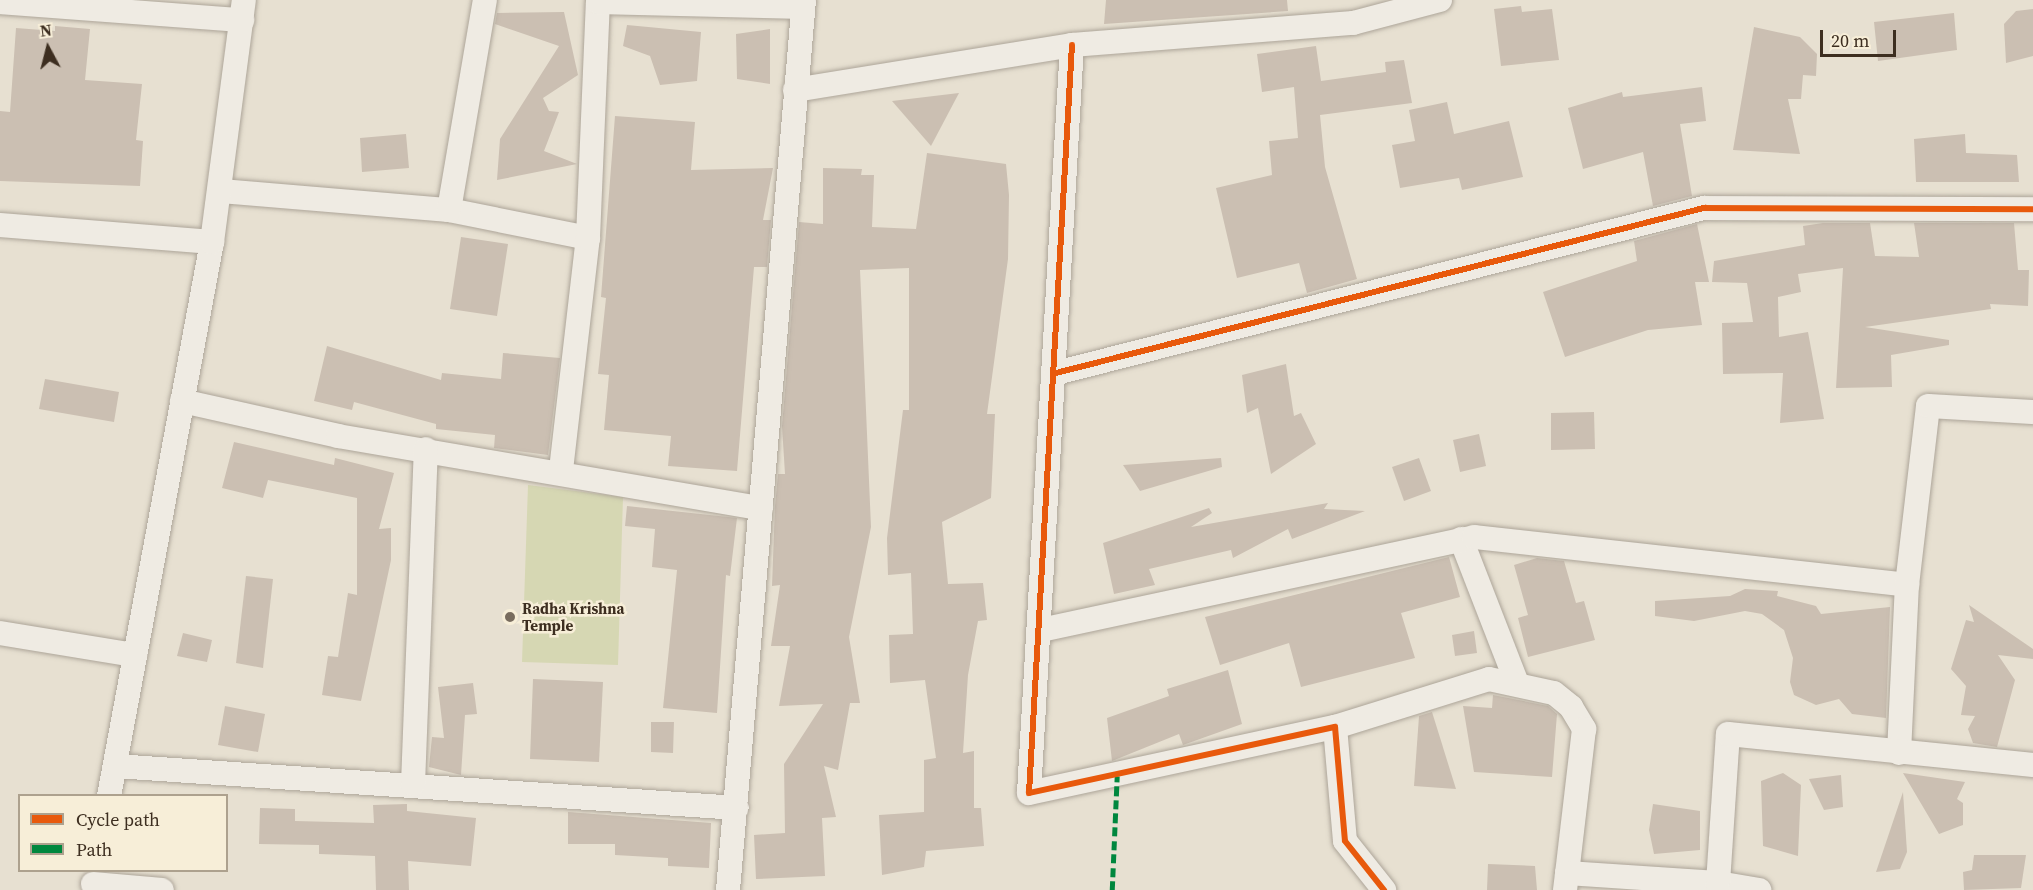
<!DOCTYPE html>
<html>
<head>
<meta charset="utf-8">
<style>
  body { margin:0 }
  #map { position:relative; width:2033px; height:890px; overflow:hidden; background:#e7e0d1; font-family:"Source Serif 4",serif }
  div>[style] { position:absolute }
  .green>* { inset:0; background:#d6d7b3 }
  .building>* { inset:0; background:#cbbfb2 }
  .roads { filter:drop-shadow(0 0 2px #ada599) drop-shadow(0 0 2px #ada599) }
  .minor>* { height:24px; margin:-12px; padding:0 12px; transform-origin:12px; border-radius:12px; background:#efebe3 }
  .quiet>* { height:4.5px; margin-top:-2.25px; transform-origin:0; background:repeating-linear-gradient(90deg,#00873e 0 9px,transparent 0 13.5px) }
  .cycleway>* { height:6px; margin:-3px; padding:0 3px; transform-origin:3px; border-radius:3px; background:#e8590c }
  .dots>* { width:16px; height:16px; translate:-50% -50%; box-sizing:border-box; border:3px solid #f7eed8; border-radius:50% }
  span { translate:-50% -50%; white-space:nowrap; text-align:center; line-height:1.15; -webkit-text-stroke:5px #f7eed8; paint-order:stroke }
  .poi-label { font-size:15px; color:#3d2e20; font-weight:700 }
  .left { translate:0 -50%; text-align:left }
  .legend { position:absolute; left:18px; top:794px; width:210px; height:78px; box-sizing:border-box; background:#f7eed8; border:2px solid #ada18e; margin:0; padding:8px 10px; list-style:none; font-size:18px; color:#3d2e20 }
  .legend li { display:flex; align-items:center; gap:12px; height:30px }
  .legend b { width:30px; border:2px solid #ada18e }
  .north { position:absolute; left:18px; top:18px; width:60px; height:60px; -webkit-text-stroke:4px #f7eed8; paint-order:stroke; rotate:353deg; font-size:16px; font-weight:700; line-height:24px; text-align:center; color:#3d2e20 }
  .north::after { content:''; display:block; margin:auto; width:21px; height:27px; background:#3d2e20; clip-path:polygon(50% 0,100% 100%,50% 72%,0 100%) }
  .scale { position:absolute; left:1820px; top:30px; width:76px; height:27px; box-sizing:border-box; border:3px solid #3d2e20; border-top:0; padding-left:8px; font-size:18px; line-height:21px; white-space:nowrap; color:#3d2e20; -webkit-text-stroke:4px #f7eed8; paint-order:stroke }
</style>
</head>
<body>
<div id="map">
  <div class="green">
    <div style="clip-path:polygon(528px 485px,623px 497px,618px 665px,522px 662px)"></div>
  </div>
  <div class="building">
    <div style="clip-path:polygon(1106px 0,1287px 0,1288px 11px,1104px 24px)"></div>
    <div style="clip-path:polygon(1521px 6px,1522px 12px,1552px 9px,1559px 60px,1501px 66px,1494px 9px)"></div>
    <div style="clip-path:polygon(2033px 9px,2033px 56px,2006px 63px,2004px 24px,2016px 11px)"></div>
    <div style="clip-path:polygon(564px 12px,578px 75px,543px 98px,549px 111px,559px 112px,544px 151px,577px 164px,497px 180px,500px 139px,559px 46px,495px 24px,497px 13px)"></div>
    <div style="clip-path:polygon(1954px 13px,1957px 50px,1878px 61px,1874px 22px)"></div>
    <div style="clip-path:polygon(627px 25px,701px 32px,697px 81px,660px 85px,650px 56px,623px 46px)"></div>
    <div style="clip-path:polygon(55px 26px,90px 29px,85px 80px,142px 84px,136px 140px,143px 141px,140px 186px,0 181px,0 111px,10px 112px,16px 28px,55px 31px)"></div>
    <div style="clip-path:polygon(1754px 27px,1800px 37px,1817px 54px,1816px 76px,1803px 75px,1801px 99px,1788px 99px,1800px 154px,1733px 150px)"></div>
    <div style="clip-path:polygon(770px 29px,770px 84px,737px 79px,736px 34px)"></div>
    <div style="clip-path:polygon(1316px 46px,1321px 81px,1386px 72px,1385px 62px,1404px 60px,1412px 103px,1320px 115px,1325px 167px,1357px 279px,1307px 293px,1299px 263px,1237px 278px,1216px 188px,1272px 175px,1269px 141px,1298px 138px,1294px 87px,1262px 92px,1257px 54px)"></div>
    <div style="clip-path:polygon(1702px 87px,1706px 121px,1680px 124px,1692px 196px,1653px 206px,1643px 152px,1583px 169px,1568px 108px,1622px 92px,1623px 97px)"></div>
    <div style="clip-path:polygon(959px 93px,931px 146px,892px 101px)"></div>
    <div style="clip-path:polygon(1447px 102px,1454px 134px,1509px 121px,1523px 177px,1462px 190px,1459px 178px,1400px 188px,1392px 145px,1415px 141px,1409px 110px)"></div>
    <div style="clip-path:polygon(615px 116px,695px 122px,691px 170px,773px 168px,763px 220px,771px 220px,767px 267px,754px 267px,737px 471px,668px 466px,671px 436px,604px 430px,609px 375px,598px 374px,606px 298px,601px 297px)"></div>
    <div style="clip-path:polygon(406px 134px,409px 168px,362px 172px,360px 138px)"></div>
    <div style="clip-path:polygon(1965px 134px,1966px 153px,2017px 155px,2019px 182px,1916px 182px,1914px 139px)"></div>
    <div style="clip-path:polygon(927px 153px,1006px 164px,1009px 195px,1008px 259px,987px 414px,995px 414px,991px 498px,942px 522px,948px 584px,983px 583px,987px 620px,978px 621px,968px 675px,963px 753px,974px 751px,974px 808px,981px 808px,984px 846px,926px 851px,924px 867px,882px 875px,879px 815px,924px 812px,924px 760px,936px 758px,925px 680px,890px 683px,889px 635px,913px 634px,911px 573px,888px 575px,887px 538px,903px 410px,909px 410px,909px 268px,860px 270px,871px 527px,849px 637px,860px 703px,850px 703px,838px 770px,824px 766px,836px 817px,822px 818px,825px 876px,756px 879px,754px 835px,785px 833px,784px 764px,823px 704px,779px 706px,790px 646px,771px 646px,780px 585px,772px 586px,775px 506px,778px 474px,785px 474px,782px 426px,799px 222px,823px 224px,823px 168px,862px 169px,861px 175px,874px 175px,872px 227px,916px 229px)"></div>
    <div style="clip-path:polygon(1823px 223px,1870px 223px,1875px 256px,1919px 257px,1914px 223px,2014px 223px,2018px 270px,2029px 270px,2028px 306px,1990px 304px,1991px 309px,1865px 327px,1949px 340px,1949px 345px,1891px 355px,1892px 387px,1836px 388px,1843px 268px,1798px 274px,1801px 292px,1778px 297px,1779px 337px,1808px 332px,1824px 419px,1780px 423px,1783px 373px,1723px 374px,1722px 323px,1753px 322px,1747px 283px,1712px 282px,1714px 261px,1805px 245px,1803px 226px)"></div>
    <div style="clip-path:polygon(1697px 224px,1709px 282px,1695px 282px,1702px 325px,1648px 330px,1565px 357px,1543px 292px,1637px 261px,1634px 241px)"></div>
    <div style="clip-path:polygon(461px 237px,508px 244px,497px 316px,450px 309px)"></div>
    <div style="clip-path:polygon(327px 346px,441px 380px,442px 373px,501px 379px,503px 353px,560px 358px,548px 455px,494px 448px,495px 435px,436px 429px,436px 424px,354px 402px,352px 410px,314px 401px)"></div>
    <div style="clip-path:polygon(1286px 364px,1294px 416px,1301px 413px,1316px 444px,1271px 474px,1258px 408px,1247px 413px,1242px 375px)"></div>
    <div style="clip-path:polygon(45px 379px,119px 392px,114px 422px,39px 409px)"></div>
    <div style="clip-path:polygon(1594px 412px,1595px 449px,1551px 450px,1551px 413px)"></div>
    <div style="clip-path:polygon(1479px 434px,1486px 466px,1460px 472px,1453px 440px)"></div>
    <div style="clip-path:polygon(234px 442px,334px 465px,335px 458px,394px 473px,379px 529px,391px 528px,391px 560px,361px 701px,322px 695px,328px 656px,338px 657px,348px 593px,357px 595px,357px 498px,268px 480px,263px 498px,222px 488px)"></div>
    <div style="clip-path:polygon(1221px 458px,1222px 467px,1140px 491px,1123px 465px)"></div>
    <div style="clip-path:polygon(1419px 458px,1431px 491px,1404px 501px,1392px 467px)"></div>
    <div style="clip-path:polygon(1328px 503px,1324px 509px,1365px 511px,1292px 539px,1288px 529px,1233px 558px,1231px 550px,1149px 569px,1155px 585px,1114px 594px,1103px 543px,1209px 508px,1212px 513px,1191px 527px)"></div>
    <div style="clip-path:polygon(627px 506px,737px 518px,730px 576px,726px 575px,717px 713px,663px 708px,677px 570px,652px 567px,655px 529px,625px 526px)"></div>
    <div style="clip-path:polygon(1449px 557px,1460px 597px,1401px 613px,1415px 658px,1301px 687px,1289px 643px,1220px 665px,1205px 617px)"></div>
    <div style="clip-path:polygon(1537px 558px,1564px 561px,1576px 603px,1584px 601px,1595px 640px,1528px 657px,1518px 618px,1528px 615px,1514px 565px)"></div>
    <div style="clip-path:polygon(246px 576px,273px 579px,263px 668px,236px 663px)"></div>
    <div style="clip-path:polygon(1745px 589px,1778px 591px,1777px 596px,1816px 606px,1821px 614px,1890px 607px,1886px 718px,1852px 714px,1839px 699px,1816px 705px,1794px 695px,1790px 682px,1793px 658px,1784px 630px,1762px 614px,1745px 611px,1694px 621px,1655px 616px,1655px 601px,1730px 596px)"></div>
    <div style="clip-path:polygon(1969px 605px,2033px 649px,2033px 659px,1998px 655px,2015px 680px,1997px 747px,1973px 743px,1968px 729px,1975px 716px,1961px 715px,1966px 686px,1951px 669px,1966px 620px,1974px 622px)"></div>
    <div style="clip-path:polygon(1474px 631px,1477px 653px,1455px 656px,1452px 635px)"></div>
    <div style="clip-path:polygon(183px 633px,212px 640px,207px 662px,177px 656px)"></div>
    <div style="clip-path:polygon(1228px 670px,1242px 724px,1183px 745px,1179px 734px,1112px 761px,1107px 718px,1169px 696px,1167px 689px)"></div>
    <div style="clip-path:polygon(533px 679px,603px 682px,599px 762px,530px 759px)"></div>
    <div style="clip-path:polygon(473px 683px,477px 714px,465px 715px,461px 775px,429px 767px,432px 737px,444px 738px,438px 687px)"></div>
    <div style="clip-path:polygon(1493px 695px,1548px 706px,1557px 714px,1552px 777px,1474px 772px,1463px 706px,1492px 708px)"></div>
    <div style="clip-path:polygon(225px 706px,265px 714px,258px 752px,218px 745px)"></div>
    <div style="clip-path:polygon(1432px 712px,1456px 789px,1414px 786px,1419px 716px)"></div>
    <div style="clip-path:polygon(651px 722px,674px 722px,673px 753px,651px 752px)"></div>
    <div style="clip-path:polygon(1783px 773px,1801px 785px,1798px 856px,1763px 846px,1761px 781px)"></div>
    <div style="clip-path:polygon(1903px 773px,1965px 782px,1957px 799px,1963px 803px,1963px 825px,1939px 834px)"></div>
    <div style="clip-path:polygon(1841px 775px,1843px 807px,1824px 810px,1809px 779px)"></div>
    <div style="clip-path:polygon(1903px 792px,1907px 852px,1900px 869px,1876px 872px)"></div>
    <div style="clip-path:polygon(407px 804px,407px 811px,476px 818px,471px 866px,408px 861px,409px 890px,376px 890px,375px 856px,319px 854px,319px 845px,259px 844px,260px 808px,295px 809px,295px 821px,374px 823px,373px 805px)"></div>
    <div style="clip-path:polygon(1653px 804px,1700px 811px,1700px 850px,1654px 854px,1649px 830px)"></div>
    <div style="clip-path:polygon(568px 812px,711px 823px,709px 868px,668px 866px,668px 858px,615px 855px,615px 844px,568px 844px)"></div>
    <div style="clip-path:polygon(1974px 855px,2026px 855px,2021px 888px,1964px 890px,1963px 872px,1972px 870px)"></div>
    <div style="clip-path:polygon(1488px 864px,1535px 866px,1537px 890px,1487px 890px)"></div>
  </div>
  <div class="roads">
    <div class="minor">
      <div style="left:0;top:2px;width:243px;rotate:4.3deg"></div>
      <div style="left:1072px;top:45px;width:749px;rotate:93.29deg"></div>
      <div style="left:1029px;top:793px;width:313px;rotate:-12.2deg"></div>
      <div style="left:1335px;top:727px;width:114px;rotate:85deg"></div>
      <div style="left:1345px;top:841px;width:63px;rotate:51.5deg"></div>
      <div style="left:795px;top:90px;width:281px;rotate:-9.2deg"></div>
      <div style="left:1072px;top:45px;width:282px;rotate:-4.5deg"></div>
      <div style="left:1353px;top:23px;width:90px;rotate:-14.8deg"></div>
      <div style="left:221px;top:191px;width:229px;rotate:4.8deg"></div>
      <div style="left:449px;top:210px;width:142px;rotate:11.4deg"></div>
      <div style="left:449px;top:210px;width:213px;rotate:-80.3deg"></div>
      <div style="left:0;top:225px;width:213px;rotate:4.6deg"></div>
      <div style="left:1056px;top:373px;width:669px;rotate:-14.29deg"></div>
      <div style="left:1704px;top:208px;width:329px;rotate:0.2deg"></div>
      <div style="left:182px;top:401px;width:160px;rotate:12.6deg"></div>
      <div style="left:338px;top:436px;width:429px;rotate:9.7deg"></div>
      <div style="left:561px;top:470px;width:234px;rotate:-83.4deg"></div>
      <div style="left:588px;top:238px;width:236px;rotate:-87.6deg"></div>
      <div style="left:598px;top:2px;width:205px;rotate:1.4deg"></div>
      <div style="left:1461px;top:539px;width:152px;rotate:68.8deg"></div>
      <div style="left:1041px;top:630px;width:443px;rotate:-12.1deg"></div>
      <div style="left:1474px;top:537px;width:436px;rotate:6.3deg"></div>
      <div style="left:0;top:633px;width:137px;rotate:9.3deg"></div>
      <div style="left:1335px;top:727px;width:161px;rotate:-17.3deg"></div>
      <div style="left:1489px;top:679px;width:66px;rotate:12.2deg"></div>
      <div style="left:1554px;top:693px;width:22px;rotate:39deg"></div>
      <div style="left:1571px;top:707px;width:26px;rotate:59deg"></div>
      <div style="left:1584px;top:729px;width:145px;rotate:96.7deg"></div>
      <div style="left:1899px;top:753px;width:168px;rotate:-87.3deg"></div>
      <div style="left:1907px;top:585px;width:180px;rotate:-83.3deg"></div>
      <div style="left:1928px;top:406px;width:105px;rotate:3.3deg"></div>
      <div style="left:115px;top:766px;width:623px;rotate:3.86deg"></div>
      <div style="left:413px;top:784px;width:335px;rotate:-87.8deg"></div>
      <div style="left:109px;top:796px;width:563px;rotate:-79.47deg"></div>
      <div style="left:212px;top:242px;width:244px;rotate:-82.5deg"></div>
      <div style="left:1718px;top:883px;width:42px;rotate:9.7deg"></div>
      <div style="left:93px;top:884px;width:69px;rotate:5deg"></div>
      <div style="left:728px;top:890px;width:893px;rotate:-85.12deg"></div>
      <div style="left:1565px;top:890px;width:17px;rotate:-83deg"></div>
      <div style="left:1567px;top:873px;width:151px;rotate:3.8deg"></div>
      <div style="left:1718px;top:883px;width:149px;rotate:-86.2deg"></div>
      <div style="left:1728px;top:734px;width:307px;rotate:5.8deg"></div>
    </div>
  </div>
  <div class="quiet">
    <div style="left:1112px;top:890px;width:114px;rotate:-87.5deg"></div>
  </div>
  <div class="cycleway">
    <div style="left:1072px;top:45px;width:749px;rotate:93.29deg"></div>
    <div style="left:1029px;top:793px;width:313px;rotate:-12.2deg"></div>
    <div style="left:1335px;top:727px;width:114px;rotate:85deg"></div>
    <div style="left:1345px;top:841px;width:63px;rotate:51.5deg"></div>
    <div style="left:1056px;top:373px;width:669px;rotate:-14.29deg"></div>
    <div style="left:1704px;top:208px;width:329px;rotate:0.2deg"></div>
  </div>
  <div class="dots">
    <div style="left:510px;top:617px;background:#786c5e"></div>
  </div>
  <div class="poi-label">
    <span class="left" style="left:522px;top:617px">Radha Krishna<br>Temple</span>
  </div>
  <ul class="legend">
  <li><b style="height:8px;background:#e8590c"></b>Cycle path</li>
  <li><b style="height:8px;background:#00873e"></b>Path</li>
  </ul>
  <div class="north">N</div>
  <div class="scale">20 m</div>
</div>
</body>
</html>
